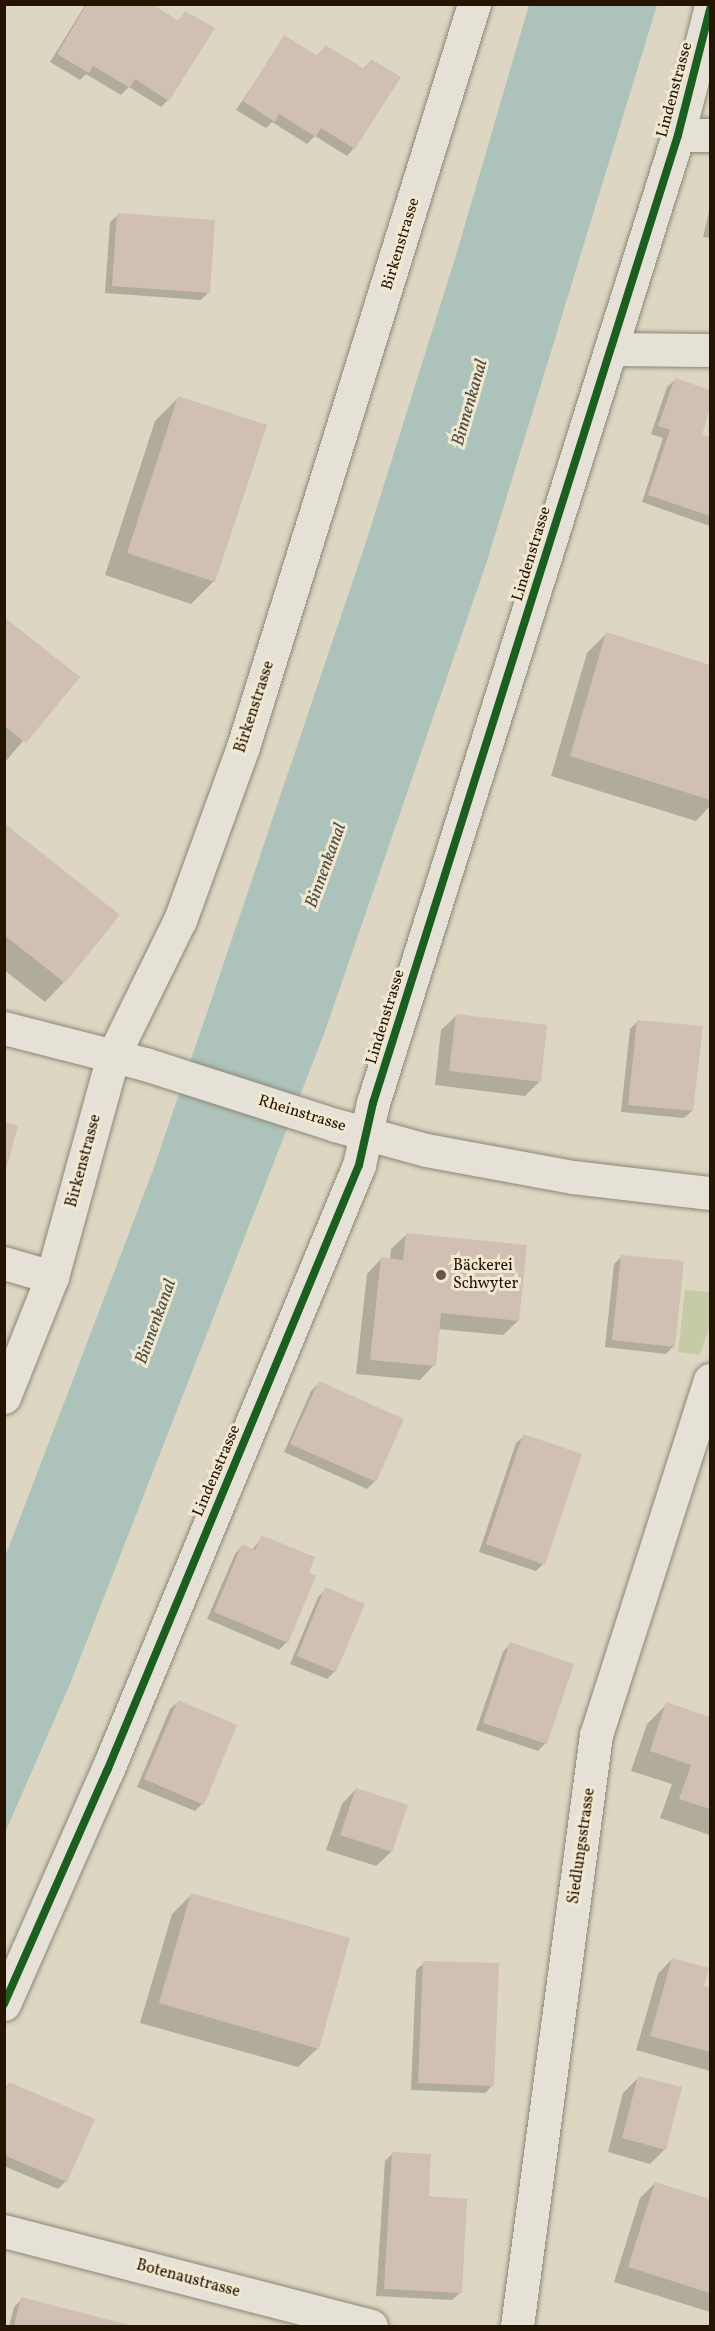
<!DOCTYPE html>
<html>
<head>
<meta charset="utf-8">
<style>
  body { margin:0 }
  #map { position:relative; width:715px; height:2331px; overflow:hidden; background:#ddd6c2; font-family:Vollkorn,serif }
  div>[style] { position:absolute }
  .green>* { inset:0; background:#c7caa6 }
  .water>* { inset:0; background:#adc2ba }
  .shadow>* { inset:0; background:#0003 }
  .building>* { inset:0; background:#d0bfb2 }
  .roads { filter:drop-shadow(0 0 2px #8c8678) drop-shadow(0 0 2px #8c8678) }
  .minor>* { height:33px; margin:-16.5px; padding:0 16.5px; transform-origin:16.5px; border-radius:16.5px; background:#e5e1d6 }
  .cycleway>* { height:8px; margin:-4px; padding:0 4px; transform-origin:4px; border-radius:4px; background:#1b5e20 }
  .dots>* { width:16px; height:16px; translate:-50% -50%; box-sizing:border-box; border:3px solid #f0e8d0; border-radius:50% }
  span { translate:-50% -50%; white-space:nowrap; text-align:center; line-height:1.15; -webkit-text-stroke:6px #f0e8d0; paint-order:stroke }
  .street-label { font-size:16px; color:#261403 }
  .poi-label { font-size:16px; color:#261403 }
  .left { translate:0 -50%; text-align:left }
  .water-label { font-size:18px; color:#4e4e42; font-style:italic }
  .frame { position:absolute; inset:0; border:6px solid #261403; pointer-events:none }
</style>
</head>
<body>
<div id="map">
  <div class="green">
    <div style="clip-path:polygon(685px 1290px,710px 1292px,710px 1325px,700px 1355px,678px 1352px)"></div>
  </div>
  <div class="water">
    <div style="clip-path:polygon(529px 5px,657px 5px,487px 561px,324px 1034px,70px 1684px,5px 1833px,5px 1557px,152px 1173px,212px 998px,366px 542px,457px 252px)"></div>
  </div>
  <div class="shadow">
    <div style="clip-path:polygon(86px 4px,125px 4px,177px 22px,186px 12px,168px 100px,161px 107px,129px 87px,121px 95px,86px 74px,80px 80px,50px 62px)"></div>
    <div style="clip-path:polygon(285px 37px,316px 57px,325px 47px,363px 69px,371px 61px,354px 148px,347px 156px,315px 136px,307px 144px,272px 122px,266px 128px,236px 110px)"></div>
    <div style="clip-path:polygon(710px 207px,710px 238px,703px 237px)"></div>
    <div style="clip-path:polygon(118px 215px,209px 292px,201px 300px,105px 293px,110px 222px)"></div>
    <div style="clip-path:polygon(675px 380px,710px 391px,700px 435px,710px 439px,710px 526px,642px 502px,663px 438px,651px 434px,667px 387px)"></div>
    <div style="clip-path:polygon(178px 398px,214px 581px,191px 604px,105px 575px,155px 421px)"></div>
    <div style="clip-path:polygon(4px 619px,78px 677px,5px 762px,4px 761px)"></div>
    <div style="clip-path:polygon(607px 633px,710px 667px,710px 806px,696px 821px,551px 776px,587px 653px)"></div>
    <div style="clip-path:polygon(4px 825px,64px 982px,45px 1002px,4px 970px)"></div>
    <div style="clip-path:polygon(456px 1016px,539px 1082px,525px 1096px,435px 1085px,441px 1030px)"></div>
    <div style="clip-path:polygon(638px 1021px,692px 1111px,684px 1118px,621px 1112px,630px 1029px)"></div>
    <div style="clip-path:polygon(406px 1235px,518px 1321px,503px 1335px,438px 1329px,434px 1365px,420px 1380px,356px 1374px,367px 1274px,381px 1259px,390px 1260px,391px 1249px)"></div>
    <div style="clip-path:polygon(622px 1256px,674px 1346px,666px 1354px,605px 1347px,614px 1264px)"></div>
    <div style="clip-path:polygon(319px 1383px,375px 1481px,367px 1489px,284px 1452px,311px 1391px)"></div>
    <div style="clip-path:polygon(524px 1436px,543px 1564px,536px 1571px,479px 1552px,516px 1443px)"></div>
    <div style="clip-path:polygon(262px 1537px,287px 1642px,279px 1650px,207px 1619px,235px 1554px,242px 1546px,252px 1550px)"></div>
    <div style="clip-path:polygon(326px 1589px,363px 1604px,334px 1672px,327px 1679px,290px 1664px,318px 1597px)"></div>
    <div style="clip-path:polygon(510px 1644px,546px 1743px,538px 1751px,476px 1730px,503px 1652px)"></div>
    <div style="clip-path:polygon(178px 1702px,202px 1804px,195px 1811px,137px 1787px,170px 1709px)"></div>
    <div style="clip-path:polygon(667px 1704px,710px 1718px,710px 1835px,660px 1818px,672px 1784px,631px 1771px,647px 1724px)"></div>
    <div style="clip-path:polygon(356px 1789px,391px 1852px,376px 1866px,326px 1850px,342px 1804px)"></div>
    <div style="clip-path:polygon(191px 1895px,318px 2048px,298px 2067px,140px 2023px,172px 1914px)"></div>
    <div style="clip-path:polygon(672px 1959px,702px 1987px,710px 1990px,710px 2071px,636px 2050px,658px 1974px)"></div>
    <div style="clip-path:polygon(424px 1963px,493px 2085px,485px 2093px,411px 2090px,416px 1970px)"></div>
    <div style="clip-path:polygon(638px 2078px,665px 2149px,650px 2164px,608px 2152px,623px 2093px)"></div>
    <div style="clip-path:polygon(9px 2084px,66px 2181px,58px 2189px,4px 2166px,4px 2088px)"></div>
    <div style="clip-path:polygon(393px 2153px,427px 2197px,460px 2293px,452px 2300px,376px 2296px,385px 2161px)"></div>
    <div style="clip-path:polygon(655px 2183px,710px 2201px,710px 2312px,614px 2282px,640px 2198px)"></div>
    <div style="clip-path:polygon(22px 2299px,130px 2326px,9px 2326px,14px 2307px)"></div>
  </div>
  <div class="building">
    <div style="clip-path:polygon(87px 4px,152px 4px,179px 21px,185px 11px,215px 28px,169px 101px,135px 79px,130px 88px,93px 66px,89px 73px,57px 54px)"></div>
    <div style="clip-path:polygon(284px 35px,318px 56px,325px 45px,365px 69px,371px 59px,401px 77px,355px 149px,321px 128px,316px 137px,279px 114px,275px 122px,243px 101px)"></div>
    <div style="clip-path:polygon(117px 213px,215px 220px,210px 293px,112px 286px)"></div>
    <div style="clip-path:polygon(675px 378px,710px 390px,710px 408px,702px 435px,710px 437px,710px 516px,648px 495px,670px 430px,658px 426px)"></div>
    <div style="clip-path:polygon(178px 396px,267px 425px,215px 582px,127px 553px)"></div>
    <div style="clip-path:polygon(4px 617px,80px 677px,26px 743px,4px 726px)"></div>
    <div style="clip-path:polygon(606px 632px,710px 665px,710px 800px,570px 756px)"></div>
    <div style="clip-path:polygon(4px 823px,120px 915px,65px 983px,4px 935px)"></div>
    <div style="clip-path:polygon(456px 1014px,547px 1025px,541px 1082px,449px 1071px)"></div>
    <div style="clip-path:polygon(637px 1020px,703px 1026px,693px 1111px,628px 1105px)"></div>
    <div style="clip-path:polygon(4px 1122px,18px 1126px,5px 1174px,4px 1174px)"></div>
    <div style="clip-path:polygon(406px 1233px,527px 1245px,519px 1321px,441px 1313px,436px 1366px,370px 1360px,381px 1257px,403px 1260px)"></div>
    <div style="clip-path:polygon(621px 1255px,684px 1261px,675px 1347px,612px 1340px)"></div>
    <div style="clip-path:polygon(319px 1381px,404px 1419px,376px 1482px,290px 1444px)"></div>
    <div style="clip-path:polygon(523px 1434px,582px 1454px,545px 1565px,486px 1544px)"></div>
    <div style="clip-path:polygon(261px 1535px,315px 1557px,309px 1573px,316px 1576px,288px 1643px,214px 1612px,242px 1544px,255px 1550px)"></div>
    <div style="clip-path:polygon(325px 1587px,365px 1604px,336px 1672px,297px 1656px)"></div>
    <div style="clip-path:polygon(510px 1642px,574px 1664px,547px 1744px,483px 1723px)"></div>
    <div style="clip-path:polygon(178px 1700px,237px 1725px,204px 1805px,144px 1779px)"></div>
    <div style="clip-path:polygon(666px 1702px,710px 1717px,710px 1809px,679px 1799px,691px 1765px,650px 1751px)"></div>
    <div style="clip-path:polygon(356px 1788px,408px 1805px,392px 1852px,340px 1835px)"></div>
    <div style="clip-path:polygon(191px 1893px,350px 1938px,319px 2049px,159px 2003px)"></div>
    <div style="clip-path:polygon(672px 1958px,709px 1968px,704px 1986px,710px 1988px,710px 2052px,650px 2036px)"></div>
    <div style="clip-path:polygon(423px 1961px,499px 1963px,494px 2086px,418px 2083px)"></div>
    <div style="clip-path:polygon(638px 2076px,682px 2087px,666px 2150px,622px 2138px)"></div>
    <div style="clip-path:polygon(9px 2082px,95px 2119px,67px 2182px,4px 2155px,4px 2092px)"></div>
    <div style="clip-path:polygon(392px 2152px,431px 2154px,429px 2196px,467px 2199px,462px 2293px,384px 2289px)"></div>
    <div style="clip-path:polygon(655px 2182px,710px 2199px,710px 2293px,628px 2267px)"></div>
    <div style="clip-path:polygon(21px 2297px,133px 2326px,14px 2326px)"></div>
  </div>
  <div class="roads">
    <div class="minor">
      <div style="left:678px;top:135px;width:32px"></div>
      <div style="left:611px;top:349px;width:99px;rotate:0.6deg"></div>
      <div style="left:4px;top:1028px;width:146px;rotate:14.3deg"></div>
      <div style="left:145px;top:1064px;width:200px;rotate:17.8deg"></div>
      <div style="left:335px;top:1125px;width:94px;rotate:15.4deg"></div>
      <div style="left:426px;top:1150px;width:149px;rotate:10.4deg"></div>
      <div style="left:573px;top:1177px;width:138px;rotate:6.7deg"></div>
      <div style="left:4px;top:1263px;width:50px;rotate:16.3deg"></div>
      <div style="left:4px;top:1397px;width:129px;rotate:-68.2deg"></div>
      <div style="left:52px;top:1277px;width:229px;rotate:-74.6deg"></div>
      <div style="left:113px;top:1056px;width:152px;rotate:-63.8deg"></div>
      <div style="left:180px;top:920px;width:184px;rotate:-70deg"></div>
      <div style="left:243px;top:747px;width:778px;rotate:-72.73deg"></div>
      <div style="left:4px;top:2004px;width:255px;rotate:-66.2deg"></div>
      <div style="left:107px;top:1771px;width:656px;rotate:-67.42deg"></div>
      <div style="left:359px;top:1165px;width:64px;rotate:-77.3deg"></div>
      <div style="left:373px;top:1103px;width:1015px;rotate:-72.51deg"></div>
      <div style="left:678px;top:135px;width:130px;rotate:-75.7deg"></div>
      <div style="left:4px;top:2231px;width:379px;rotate:14.5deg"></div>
      <div style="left:517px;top:2326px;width:596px;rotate:-82.39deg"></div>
      <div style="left:596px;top:1735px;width:373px;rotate:-72.2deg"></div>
    </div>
  </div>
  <div class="cycleway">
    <div style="left:4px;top:2004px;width:255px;rotate:-66.2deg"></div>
    <div style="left:107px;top:1771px;width:656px;rotate:-67.42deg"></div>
    <div style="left:359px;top:1165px;width:64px;rotate:-77.3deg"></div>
    <div style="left:373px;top:1103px;width:1015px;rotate:-72.51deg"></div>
    <div style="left:678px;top:135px;width:130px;rotate:-75.7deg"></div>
  </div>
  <div class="dots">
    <div style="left:441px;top:1275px;background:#665846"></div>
  </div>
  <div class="street-label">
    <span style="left:675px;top:90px;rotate:-75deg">Lindenstrasse</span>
    <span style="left:401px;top:244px;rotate:-73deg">Birkenstrasse</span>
    <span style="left:532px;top:554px;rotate:-73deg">Lindenstrasse</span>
    <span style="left:255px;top:707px;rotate:-72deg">Birkenstrasse</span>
    <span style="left:386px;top:1017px;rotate:-73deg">Lindenstrasse</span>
    <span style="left:302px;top:1114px;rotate:17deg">Rheinstrasse</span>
    <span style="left:84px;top:1161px;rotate:-75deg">Birkenstrasse</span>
    <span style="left:217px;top:1471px;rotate:-67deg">Lindenstrasse</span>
    <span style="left:582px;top:1846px;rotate:-82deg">Siedlungsstrasse</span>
    <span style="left:188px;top:2279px;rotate:15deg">Botenaustrasse</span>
  </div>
  <div class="poi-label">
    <span class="left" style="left:453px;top:1275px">Bäckerei<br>Schwyter</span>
  </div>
  <div class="water-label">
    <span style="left:471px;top:403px;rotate:-74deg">Binnenkanal</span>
    <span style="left:327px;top:866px;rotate:-70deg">Binnenkanal</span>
    <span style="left:157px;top:1322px;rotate:-70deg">Binnenkanal</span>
  </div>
  <div class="frame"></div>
</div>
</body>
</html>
